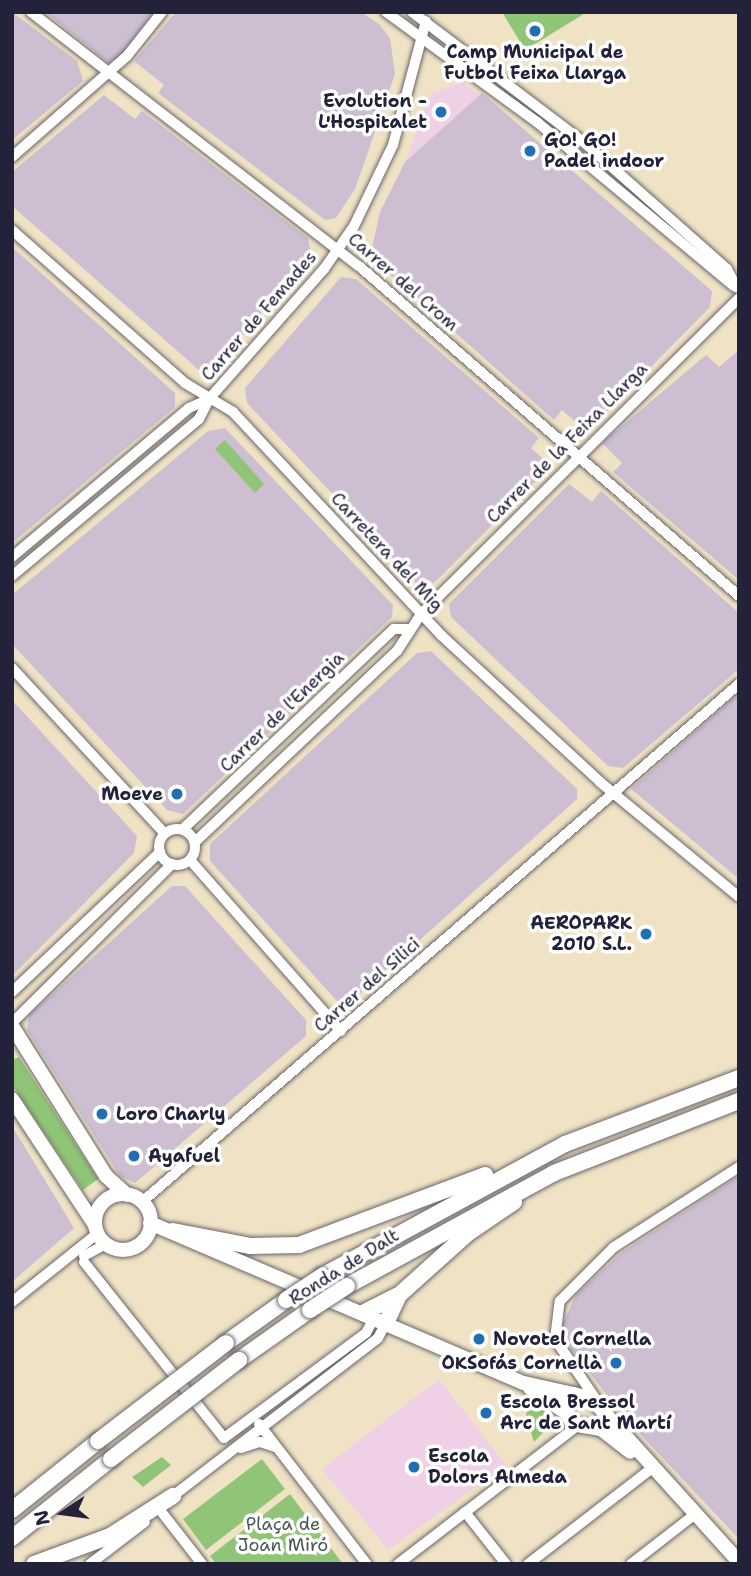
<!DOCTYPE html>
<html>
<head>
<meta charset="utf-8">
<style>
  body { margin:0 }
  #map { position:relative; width:751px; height:1576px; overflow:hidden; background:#f0e3c5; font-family:"Shantell Sans",sans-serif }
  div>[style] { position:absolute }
  .built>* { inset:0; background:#efd0e6 }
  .industrial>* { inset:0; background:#cdbed2 }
  .green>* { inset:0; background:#90c476 }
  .roads { filter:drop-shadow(0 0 2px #6a666b) drop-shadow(0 0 2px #6a666b) }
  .minor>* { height:10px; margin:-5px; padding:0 5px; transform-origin:5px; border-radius:5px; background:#fff }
  .minor>.ring { margin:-5px; padding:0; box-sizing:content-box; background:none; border:10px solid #fff; border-radius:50% }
  .major>* { height:14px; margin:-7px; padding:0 7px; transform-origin:7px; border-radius:7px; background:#fff }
  .major>.ring { margin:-7px; padding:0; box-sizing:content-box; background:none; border:14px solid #fff; border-radius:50% }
  .highway>* { height:16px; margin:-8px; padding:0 8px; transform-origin:8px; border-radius:8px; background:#fff }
  .bridges { filter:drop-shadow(0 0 2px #6a666b) drop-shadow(0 0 2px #6a666b) }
  .highway-bridge>* { height:16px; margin:-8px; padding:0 8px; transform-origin:8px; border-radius:8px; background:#fff }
  .dots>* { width:19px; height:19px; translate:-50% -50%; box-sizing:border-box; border:4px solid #fff; border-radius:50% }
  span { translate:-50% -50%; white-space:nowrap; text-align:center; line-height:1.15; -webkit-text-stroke:7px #fff; paint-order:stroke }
  .poi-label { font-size:18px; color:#22223b; font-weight:700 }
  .right { translate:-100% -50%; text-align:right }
  .left { translate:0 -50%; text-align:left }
  .street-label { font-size:18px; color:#22223b }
  .park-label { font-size:18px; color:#485b50 }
  .frame { position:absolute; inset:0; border:14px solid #22223b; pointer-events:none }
  .north { position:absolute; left:28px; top:1478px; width:70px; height:70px; -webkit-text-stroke:5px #fff; paint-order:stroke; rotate:257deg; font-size:19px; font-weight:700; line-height:28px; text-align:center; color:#22223b }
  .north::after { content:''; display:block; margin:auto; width:24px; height:32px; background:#22223b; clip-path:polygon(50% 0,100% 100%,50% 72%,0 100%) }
</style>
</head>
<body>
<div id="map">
  <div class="built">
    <div style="clip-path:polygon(463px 82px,479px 95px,406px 161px,430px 94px)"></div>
    <div style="clip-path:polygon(439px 1379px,506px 1465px,388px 1550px,322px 1469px)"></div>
  </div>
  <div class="industrial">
    <div style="clip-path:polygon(12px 12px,77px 61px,83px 81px,12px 140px)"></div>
    <div style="clip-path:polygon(45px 12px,154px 12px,119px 59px,108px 62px)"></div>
    <div style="clip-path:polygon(176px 12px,361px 12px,379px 24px,390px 38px,395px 74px,355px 189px,336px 218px,325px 220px,158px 93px,164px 85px,134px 61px)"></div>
    <div style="clip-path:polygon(482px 93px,712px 291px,710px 307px,587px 432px,562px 410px,554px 420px,370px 257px,380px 212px,405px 162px)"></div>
    <div style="clip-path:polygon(104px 95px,135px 119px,142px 111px,308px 238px,311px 256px,216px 367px,199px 370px,12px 206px,12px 172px)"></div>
    <div style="clip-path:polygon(12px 247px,175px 393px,175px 407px,12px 543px)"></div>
    <div style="clip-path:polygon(341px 277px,356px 279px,539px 438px,531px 448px,551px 466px,434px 583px,417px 584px,247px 403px,245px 388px)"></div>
    <div style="clip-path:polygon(739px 350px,739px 580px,613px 472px,622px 463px,602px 443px,706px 355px,719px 367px)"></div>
    <div style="clip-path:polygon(225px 428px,393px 605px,392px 617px,183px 814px,167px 810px,12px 644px,12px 595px,208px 431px)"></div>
    <div style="clip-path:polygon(569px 484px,592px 502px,601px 491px,739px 613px,739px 669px,623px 768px,608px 766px,451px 617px,449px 604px)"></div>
    <div style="clip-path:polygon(431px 651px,577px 789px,577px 799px,354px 999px,337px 1001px,210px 861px,210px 844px,417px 653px)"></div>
    <div style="clip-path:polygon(739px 693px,739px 879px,631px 789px)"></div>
    <div style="clip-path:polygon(12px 700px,137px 836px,134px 853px,12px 976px)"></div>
    <div style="clip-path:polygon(172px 886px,185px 886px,306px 1020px,306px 1036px,135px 1183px,120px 1176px,27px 1030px,29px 1015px)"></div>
    <div style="clip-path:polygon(12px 1126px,74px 1228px,12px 1282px)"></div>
    <div style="clip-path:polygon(739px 1176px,739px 1539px,625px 1418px,571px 1349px,562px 1325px,576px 1295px,621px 1253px)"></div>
  </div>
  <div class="green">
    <div style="clip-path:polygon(502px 12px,587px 12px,525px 50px)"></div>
    <div style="clip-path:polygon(225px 440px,264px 484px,255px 493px,215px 449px)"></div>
    <div style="clip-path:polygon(19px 1057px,98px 1179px,83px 1190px,12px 1085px,12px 1060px)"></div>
    <div style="clip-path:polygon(529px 1401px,556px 1419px,534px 1442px,526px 1416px)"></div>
    <div style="clip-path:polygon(162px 1457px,171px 1465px,143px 1487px,132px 1477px)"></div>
    <div style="clip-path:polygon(262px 1459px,285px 1489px,206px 1550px,183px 1519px)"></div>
    <div style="clip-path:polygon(290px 1494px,343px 1564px,216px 1564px,210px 1556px)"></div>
  </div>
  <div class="roads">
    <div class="minor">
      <div style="left:31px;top:12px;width:415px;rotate:37.8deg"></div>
      <div style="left:359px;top:266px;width:503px;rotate:40.97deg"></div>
      <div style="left:386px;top:12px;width:187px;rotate:36.1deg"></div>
      <div style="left:537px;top:122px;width:256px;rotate:39.8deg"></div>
      <div style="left:412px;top:12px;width:220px;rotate:37.2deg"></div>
      <div style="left:587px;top:145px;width:187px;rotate:41.5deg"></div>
      <div style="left:727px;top:269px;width:21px;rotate:62deg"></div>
      <div style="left:12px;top:157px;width:153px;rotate:-41.3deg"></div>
      <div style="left:127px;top:56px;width:56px;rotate:-51.5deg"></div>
      <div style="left:12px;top:230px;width:231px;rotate:41.5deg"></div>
      <div style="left:185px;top:383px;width:56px;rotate:31.1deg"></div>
      <div style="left:233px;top:412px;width:306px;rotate:47deg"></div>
      <div style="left:442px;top:636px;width:215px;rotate:42.7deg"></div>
      <div style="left:600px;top:782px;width:180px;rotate:39.6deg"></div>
      <div style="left:12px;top:557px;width:231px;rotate:-40.1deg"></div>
      <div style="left:189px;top:408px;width:22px;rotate:-24deg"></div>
      <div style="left:209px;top:399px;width:174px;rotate:-48.5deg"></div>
      <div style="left:324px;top:269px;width:52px;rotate:-55.1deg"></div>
      <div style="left:354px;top:226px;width:90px;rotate:-64.3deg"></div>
      <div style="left:393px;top:145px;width:128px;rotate:-75.1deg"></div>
      <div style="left:12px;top:576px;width:244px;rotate:-40deg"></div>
      <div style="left:199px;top:419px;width:22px;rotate:-63deg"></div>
      <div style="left:12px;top:668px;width:224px;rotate:47.3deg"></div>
      <div class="ring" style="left:159px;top:829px;width:26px;height:26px"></div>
      <div style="left:183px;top:829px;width:291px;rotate:-43.5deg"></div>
      <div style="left:394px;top:629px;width:14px"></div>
      <div style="left:195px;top:842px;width:278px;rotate:-43.4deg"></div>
      <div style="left:397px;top:651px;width:44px;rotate:-57deg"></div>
      <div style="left:421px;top:614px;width:448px;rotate:-44.8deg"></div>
      <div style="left:190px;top:860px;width:228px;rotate:48.6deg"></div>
      <div style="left:12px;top:992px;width:204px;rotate:-43.4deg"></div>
      <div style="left:13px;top:1022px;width:224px;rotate:-44.8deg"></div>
      <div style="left:142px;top:1202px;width:790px;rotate:-40.95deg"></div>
      <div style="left:84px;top:1256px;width:25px;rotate:-29deg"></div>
      <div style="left:84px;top:1262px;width:225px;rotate:51.5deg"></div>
      <div style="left:224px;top:1438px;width:177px;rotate:-36.5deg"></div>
      <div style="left:366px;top:1333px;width:17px;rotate:-62deg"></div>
      <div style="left:12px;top:1302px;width:110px;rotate:-38.7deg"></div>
      <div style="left:597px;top:1401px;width:75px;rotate:-124.1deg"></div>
      <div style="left:555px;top:1339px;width:38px;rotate:-83deg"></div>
      <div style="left:560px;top:1301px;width:76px;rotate:-45deg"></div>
      <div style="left:614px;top:1247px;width:148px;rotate:-32.6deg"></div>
      <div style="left:259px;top:1424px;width:177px;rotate:52.4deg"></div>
      <div style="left:241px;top:1448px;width:20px;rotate:-18deg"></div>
      <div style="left:260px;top:1442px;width:16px;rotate:18deg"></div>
      <div style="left:169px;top:1499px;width:264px;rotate:-37.6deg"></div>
      <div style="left:378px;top:1338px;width:17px;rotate:-62deg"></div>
      <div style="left:160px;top:1510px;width:68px;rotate:52.1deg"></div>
      <div style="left:465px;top:1512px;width:66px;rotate:51.7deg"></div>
      <div style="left:90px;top:1564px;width:69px;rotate:-37.4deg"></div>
      <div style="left:398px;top:1564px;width:226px;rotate:-37.6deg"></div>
      <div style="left:528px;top:1564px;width:155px;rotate:-37.7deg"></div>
      <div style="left:631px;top:1564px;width:80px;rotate:-37.9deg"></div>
    </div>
    <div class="major">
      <div style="left:12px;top:1026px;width:177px;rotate:57.9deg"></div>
      <div style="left:106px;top:1176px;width:28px;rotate:42deg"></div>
      <div style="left:12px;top:1099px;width:151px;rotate:56.6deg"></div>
      <div class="ring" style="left:95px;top:1194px;width:42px;height:42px"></div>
      <div style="left:150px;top:1223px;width:407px;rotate:23.2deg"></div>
      <div style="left:524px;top:1383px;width:69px;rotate:12.6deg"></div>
      <div style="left:591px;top:1398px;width:221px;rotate:47.9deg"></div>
      <div style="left:530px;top:1388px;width:42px;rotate:34.4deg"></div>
      <div style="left:573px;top:1394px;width:15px;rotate:127deg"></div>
      <div style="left:564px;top:1406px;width:20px;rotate:66deg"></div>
      <div style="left:572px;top:1424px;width:29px;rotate:10deg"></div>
      <div style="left:601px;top:1429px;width:37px;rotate:38deg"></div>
    </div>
    <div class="highway">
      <div style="left:173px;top:1231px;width:78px;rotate:11deg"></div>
      <div style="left:250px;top:1246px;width:49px;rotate:-1.2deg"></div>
      <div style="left:299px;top:1245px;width:199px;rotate:-20.6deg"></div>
      <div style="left:322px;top:1276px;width:277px;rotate:-28.5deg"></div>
      <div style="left:565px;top:1144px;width:186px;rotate:-20.8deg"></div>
      <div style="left:347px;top:1286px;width:236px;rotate:-28.6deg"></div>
      <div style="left:554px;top:1173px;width:199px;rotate:-21.3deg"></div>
      <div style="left:363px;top:1313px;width:38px;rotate:-27deg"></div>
      <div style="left:386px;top:1323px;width:31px;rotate:-65deg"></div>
      <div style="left:399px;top:1295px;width:91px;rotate:-41.9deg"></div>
      <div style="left:467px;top:1234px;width:57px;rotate:-34.2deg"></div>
      <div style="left:226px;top:1343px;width:74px;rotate:-35.6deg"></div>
      <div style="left:239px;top:1360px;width:87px;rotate:-35.2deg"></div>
      <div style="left:12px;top:1510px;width:110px;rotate:-38.7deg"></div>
      <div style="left:12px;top:1538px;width:127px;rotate:-38.6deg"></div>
      <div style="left:34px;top:1564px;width:81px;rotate:-20.2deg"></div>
      <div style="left:110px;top:1536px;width:75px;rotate:-32.4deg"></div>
    </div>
  </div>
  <div class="bridges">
    <div class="highway-bridge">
      <div style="left:286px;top:1300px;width:43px;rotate:-33.7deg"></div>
      <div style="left:310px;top:1310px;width:44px;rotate:-33deg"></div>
      <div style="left:98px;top:1441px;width:161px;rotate:-37.4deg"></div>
      <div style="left:111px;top:1459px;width:162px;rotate:-37.7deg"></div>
    </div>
  </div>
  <div class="dots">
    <div style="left:535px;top:31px;background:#1f6fb2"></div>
    <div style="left:441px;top:112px;background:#1f6fb2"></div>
    <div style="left:530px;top:151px;background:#1f6fb2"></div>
    <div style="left:177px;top:794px;background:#1f6fb2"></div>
    <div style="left:646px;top:934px;background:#1f6fb2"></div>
    <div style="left:102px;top:1114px;background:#1f6fb2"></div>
    <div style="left:134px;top:1156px;background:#1f6fb2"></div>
    <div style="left:479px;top:1339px;background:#1f6fb2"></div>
    <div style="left:616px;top:1363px;background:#1f6fb2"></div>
    <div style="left:486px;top:1413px;background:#1f6fb2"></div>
    <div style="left:414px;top:1467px;background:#1f6fb2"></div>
  </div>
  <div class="poi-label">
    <span style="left:535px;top:63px">Camp Municipal de<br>Futbol Feixa Llarga</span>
    <span class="right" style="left:427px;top:112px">Evolution -<br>L'Hospitalet</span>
    <span class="left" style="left:544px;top:151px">GO! GO!<br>Padel indoor</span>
    <span class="right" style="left:163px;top:794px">Moeve</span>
    <span class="right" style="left:632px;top:934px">AEROPARK<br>2010 S.L.</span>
    <span class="left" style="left:116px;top:1114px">Loro Charly</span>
    <span class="left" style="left:148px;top:1156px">Ayafuel</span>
    <span class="left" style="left:493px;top:1339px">Novotel Cornella</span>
    <span class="right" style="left:602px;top:1363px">OKSofás Cornellà</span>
    <span class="left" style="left:500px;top:1413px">Escola Bressol<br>Arc de Sant Martí</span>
    <span class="left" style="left:428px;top:1467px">Escola<br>Dolors Almeda</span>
  </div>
  <div class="street-label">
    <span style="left:403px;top:282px;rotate:41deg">Carrer del Crom</span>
    <span style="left:259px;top:316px;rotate:-49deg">Carrer de Femades</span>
    <span style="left:567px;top:443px;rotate:-45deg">Carrer de la Feixa Llarga</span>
    <span style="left:387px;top:552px;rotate:47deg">Carretera del Mig</span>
    <span style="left:282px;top:712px;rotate:-44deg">Carrer de l'Energia</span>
    <span style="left:367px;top:985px;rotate:-41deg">Carrer del Silici</span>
    <span style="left:344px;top:1267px;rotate:-32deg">Ronda de Dalt</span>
  </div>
  <div class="park-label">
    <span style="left:283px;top:1535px">Plaça de<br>Joan Miró</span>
  </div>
  <div class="frame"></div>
  <div class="north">N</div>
</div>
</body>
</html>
